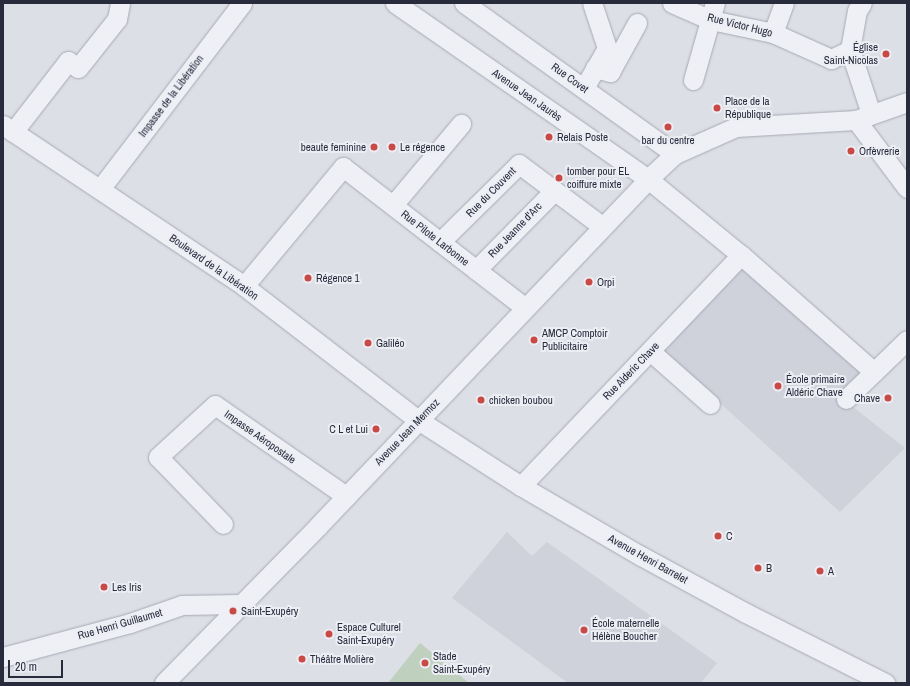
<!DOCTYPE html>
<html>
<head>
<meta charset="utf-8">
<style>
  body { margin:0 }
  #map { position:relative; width:910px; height:686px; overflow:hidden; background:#dddfe6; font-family:"Archivo Narrow",sans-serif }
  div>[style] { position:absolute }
  .built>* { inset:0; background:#cfd1db }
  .green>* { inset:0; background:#bfd0be }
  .roads { filter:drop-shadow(0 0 1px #a6a9b3) drop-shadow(0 0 1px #a6a9b3) }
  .minor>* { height:19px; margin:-9.5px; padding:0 9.5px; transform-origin:9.5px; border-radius:9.5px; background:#eff0f5 }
  .dots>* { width:11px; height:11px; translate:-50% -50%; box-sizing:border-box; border:2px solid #eceef4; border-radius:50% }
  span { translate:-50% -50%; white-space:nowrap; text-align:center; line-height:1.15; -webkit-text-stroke:4px #eceef4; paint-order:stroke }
  .street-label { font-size:11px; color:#272b3c }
  .poi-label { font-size:11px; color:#272b3c }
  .right { translate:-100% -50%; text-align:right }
  .left { translate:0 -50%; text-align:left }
  .frame { position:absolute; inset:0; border:4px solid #272b3c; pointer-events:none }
  .scale { position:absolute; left:8px; top:660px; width:55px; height:18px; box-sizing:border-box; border:2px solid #272b3c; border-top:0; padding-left:5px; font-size:12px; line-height:14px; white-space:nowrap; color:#272b3c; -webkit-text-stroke:3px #eceef4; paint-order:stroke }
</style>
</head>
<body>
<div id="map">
  <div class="built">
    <div style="clip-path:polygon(735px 261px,865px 374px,843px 399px,905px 448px,840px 512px,656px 345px)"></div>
    <div style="clip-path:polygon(507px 532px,532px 556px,547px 542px,717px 663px,701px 683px,568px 683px,452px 598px)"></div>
  </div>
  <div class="green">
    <div style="clip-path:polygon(420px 643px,469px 683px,388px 683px)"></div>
  </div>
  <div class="roads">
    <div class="minor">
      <div style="left:395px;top:3px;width:308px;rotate:34.8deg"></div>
      <div style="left:648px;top:179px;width:120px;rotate:39.3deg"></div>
      <div style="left:741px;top:255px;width:177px;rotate:41.3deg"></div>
      <div style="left:464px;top:3px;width:259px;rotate:35.6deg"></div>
      <div style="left:672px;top:3px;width:43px;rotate:23.6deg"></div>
      <div style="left:711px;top:20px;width:63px;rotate:11.8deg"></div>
      <div style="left:773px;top:33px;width:64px;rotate:24.1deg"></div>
      <div style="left:831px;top:59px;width:21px;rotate:-25deg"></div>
      <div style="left:850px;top:50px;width:40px;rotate:-80deg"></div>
      <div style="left:857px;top:11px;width:9px;rotate:-58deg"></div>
      <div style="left:773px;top:33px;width:32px;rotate:-70deg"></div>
      <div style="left:850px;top:50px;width:67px;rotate:71.8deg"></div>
      <div style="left:595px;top:68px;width:16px;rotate:15deg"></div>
      <div style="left:610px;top:72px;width:56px;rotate:-61.1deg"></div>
      <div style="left:693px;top:80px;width:80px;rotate:-74.1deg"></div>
      <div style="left:584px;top:88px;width:46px;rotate:-60.1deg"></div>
      <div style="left:607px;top:48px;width:47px;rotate:-108.4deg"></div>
      <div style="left:856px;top:120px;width:85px;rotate:53.1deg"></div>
      <div style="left:3px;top:125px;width:290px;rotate:33.7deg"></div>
      <div style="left:244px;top:286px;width:220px;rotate:37.6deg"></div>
      <div style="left:418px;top:420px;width:122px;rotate:32.7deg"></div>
      <div style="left:521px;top:486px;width:139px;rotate:30.3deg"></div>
      <div style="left:641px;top:556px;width:119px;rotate:28.5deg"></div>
      <div style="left:746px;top:613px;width:156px;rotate:26.7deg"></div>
      <div style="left:13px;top:132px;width:90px;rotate:-52.2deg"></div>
      <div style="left:68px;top:61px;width:12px;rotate:35deg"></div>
      <div style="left:78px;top:68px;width:63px;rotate:-51.5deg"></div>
      <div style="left:117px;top:19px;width:16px;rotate:-79deg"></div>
      <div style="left:100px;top:189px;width:234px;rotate:-52.6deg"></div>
      <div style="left:393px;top:205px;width:106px;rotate:-50deg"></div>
      <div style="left:440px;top:242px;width:111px;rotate:-44.6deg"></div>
      <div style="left:519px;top:164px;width:104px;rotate:36.8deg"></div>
      <div style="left:476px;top:270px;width:111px;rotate:-45.4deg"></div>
      <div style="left:244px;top:286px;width:155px;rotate:-50.2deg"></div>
      <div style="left:343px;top:167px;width:229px;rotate:37.7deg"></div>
      <div style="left:650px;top:351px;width:80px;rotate:41.5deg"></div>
      <div style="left:846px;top:399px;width:85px;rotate:-44deg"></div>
      <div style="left:521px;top:486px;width:319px;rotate:-46.4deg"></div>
      <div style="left:223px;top:524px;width:93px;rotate:-134.1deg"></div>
      <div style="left:158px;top:457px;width:77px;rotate:-42.4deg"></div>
      <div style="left:215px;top:405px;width:160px;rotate:34.8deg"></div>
      <div style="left:3px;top:657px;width:131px;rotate:-15deg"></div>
      <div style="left:130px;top:623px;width:55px;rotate:-19.1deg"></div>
      <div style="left:182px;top:605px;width:58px;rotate:-1deg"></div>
      <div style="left:164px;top:683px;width:221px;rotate:-45.5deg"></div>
      <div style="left:319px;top:525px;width:477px;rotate:-46.4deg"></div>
      <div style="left:648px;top:179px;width:37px;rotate:-43deg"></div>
      <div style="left:675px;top:154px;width:67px;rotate:-23.9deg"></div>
      <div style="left:736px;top:127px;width:120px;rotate:-3.3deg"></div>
      <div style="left:856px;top:120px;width:54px;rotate:-19.4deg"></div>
    </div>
  </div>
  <div class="dots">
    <div style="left:886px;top:54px;background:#c94944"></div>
    <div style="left:717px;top:108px;background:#c94944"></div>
    <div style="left:668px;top:127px;background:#c94944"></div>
    <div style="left:549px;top:137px;background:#c94944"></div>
    <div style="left:374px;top:147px;background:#c94944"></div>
    <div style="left:392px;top:147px;background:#c94944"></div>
    <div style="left:851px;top:151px;background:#c94944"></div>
    <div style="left:559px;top:178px;background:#c94944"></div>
    <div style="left:308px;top:278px;background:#c94944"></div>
    <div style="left:589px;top:282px;background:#c94944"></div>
    <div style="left:534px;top:340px;background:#c94944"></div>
    <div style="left:368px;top:343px;background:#c94944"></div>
    <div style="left:778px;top:386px;background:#c94944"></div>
    <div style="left:888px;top:398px;background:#c94944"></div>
    <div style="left:481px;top:400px;background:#c94944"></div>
    <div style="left:376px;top:429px;background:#c94944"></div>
    <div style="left:718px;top:536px;background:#c94944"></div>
    <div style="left:758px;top:568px;background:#c94944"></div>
    <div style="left:820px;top:571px;background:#c94944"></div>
    <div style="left:104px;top:587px;background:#c94944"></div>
    <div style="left:233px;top:611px;background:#c94944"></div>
    <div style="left:584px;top:630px;background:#c94944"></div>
    <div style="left:329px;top:634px;background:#c94944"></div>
    <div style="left:302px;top:659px;background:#c94944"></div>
    <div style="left:425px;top:663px;background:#c94944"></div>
  </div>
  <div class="street-label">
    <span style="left:740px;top:25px;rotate:14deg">Rue Victor Hugo</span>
    <span style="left:570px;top:78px;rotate:36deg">Rue Covet</span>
    <span style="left:527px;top:95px;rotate:35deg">Avenue Jean Jaurès</span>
    <span style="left:171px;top:96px;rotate:-53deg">Impasse de la Libération</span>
    <span style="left:491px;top:192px;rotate:-45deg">Rue du Couvent</span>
    <span style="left:515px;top:230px;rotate:-46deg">Rue Jeanne d'Arc</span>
    <span style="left:435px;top:238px;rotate:38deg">Rue Pilote Larbonne</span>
    <span style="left:214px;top:267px;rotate:35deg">Boulevard de la Libération</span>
    <span style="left:631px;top:371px;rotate:-46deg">Rue Alderic Chave</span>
    <span style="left:407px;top:432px;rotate:-46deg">Avenue Jean Mermoz</span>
    <span style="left:260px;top:437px;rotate:35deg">Impasse Aéropostale</span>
    <span style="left:648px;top:559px;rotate:29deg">Avenue Henri Barrelet</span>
    <span style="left:120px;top:624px;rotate:-16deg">Rue Henri Guillaumet</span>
  </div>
  <div class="poi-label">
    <span class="right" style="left:878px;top:54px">Église<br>Saint-Nicolas</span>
    <span class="left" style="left:725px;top:108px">Place de la<br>République</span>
    <span class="left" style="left:557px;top:137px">Relais Poste</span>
    <span style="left:668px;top:140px">bar du centre</span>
    <span class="right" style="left:366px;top:147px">beaute feminine</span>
    <span class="left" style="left:400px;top:147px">Le régence</span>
    <span class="left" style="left:859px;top:151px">Orfèvrerie</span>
    <span class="left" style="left:567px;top:178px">tomber pour EL<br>coiffure mixte</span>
    <span class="left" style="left:316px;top:278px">Régence 1</span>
    <span class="left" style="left:597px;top:282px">Orpi</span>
    <span class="left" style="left:542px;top:340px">AMCP Comptoir<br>Publicitaire</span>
    <span class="left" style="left:376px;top:343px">Galiléo</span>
    <span class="left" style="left:786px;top:386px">École primaire<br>Aldéric Chave</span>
    <span class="right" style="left:880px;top:398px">Chave</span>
    <span class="left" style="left:489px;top:400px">chicken boubou</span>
    <span class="right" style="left:368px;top:429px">C L et Lui</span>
    <span class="left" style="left:726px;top:536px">C</span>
    <span class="left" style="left:766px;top:568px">B</span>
    <span class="left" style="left:828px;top:571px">A</span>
    <span class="left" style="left:112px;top:587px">Les Iris</span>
    <span class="left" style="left:241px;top:611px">Saint-Exupéry</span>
    <span class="left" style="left:592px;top:630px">École maternelle<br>Hélène Boucher</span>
    <span class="left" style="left:337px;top:634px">Espace Culturel<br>Saint-Exupéry</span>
    <span class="left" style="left:433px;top:663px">Stade<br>Saint-Exupéry</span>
    <span class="left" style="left:310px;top:659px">Théâtre Molière</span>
  </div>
  <div class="frame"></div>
  <div class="scale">20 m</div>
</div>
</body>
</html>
